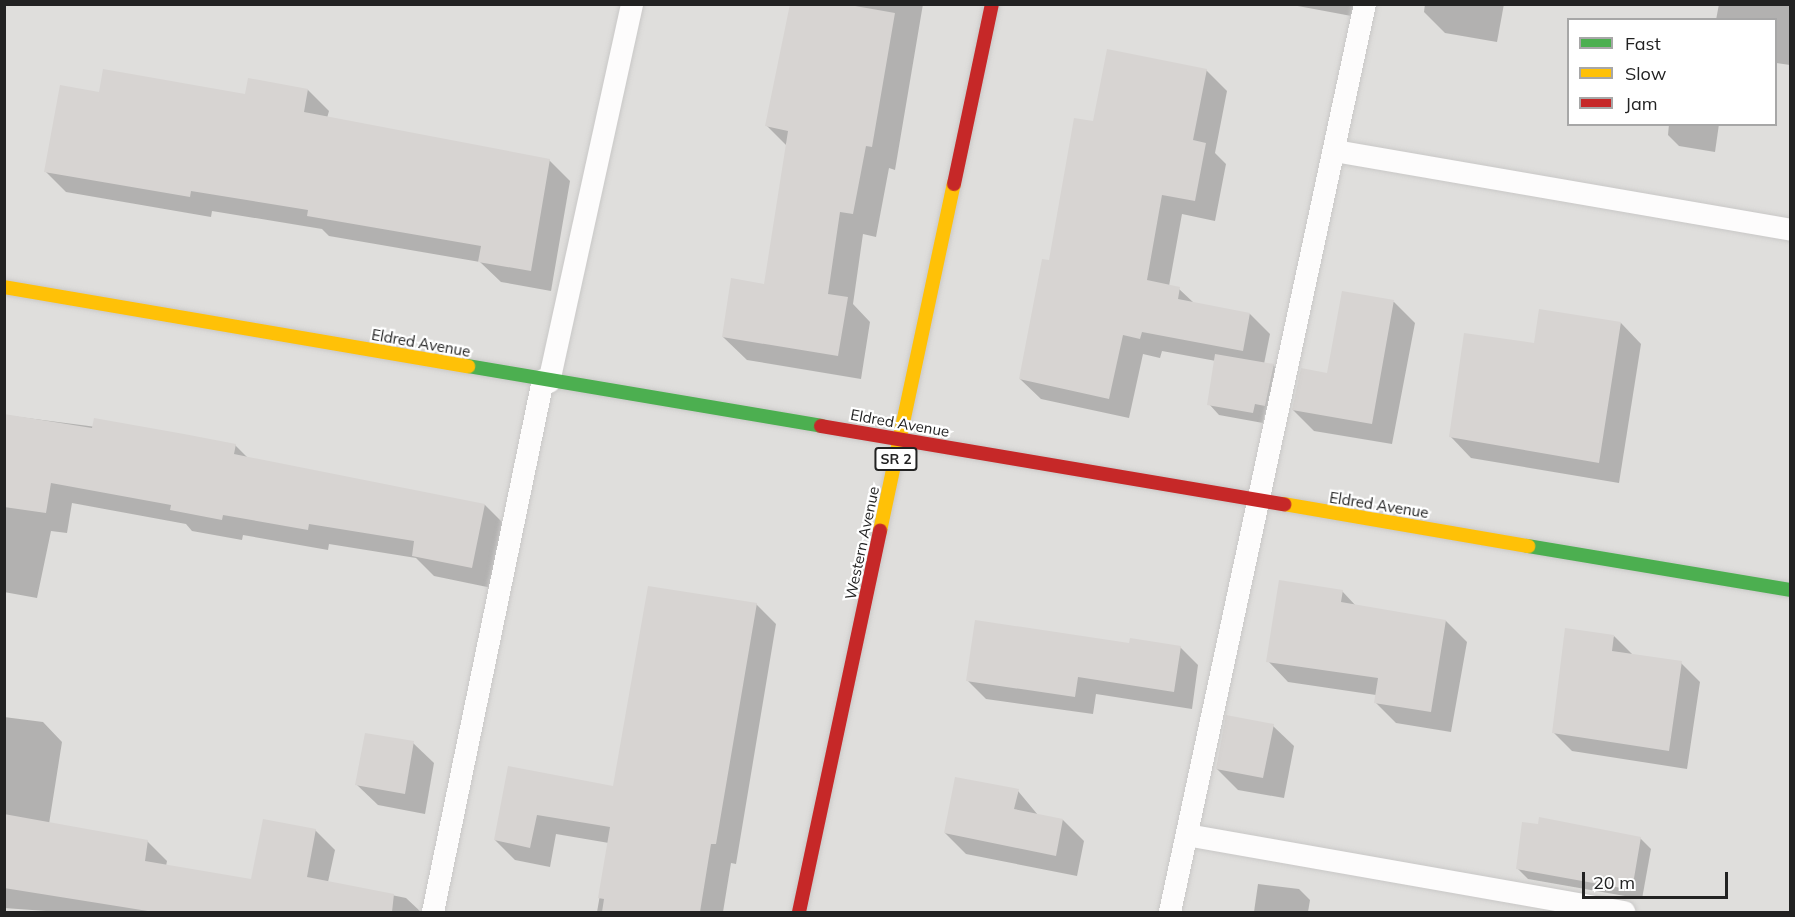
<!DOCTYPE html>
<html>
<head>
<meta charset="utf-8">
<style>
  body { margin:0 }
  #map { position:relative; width:1795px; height:917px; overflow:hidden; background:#f0eeeb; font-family:Mulish,sans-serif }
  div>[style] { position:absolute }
  .residential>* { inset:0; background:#dfdedc }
  .shadow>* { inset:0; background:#0003 }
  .building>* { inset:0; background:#d7d4d2 }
  .roads { filter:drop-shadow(0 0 2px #c9c8c7) drop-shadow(0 0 2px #c9c8c7) }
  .lane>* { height:22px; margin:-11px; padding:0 11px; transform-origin:11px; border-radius:11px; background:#fdfcfc }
  .fast>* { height:14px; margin:-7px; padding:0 7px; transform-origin:7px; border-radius:7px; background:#4caf50 }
  .slow>* { height:14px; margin:-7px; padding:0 7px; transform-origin:7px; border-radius:7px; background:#ffc107 }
  .jam>* { height:14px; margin:-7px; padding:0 7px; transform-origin:7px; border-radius:7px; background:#c62828 }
  span { translate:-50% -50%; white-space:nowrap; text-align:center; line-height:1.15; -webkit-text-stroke:4.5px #fff; paint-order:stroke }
  .shield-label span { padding:2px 4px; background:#fff; border:2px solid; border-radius:4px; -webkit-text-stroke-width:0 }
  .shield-label { font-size:14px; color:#222; font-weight:700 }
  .street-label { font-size:15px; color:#222 }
  .frame { position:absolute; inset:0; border:6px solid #222; pointer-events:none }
  .legend { position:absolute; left:1567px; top:18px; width:210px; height:108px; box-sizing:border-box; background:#fff; border:2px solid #a7a7a7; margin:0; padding:8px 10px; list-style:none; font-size:18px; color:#222 }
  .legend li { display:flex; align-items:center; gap:12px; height:30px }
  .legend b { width:30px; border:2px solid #a7a7a7 }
  .scale { position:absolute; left:1582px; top:872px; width:146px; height:27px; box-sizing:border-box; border:3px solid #222; border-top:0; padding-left:8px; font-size:18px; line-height:21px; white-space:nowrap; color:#222; -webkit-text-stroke:4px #fff; paint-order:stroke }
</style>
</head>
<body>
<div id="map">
  <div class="residential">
    <div style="clip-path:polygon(evenodd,5px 5px,1790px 5px,1790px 912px,5px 912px,5px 5px,1568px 20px,1776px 20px,1776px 124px,1568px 124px,1568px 20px)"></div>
  </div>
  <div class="shadow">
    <div style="clip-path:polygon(792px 4px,923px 4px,895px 170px,889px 168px,876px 237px,863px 234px,853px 304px,870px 322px,861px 379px,747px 360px,723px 337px,766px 285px,787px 146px,767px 126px)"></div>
    <div style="clip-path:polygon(1287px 4px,1375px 4px,1373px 20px)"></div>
    <div style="clip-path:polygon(1425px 4px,1504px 4px,1497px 42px,1445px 33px,1424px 12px)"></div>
    <div style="clip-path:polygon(1719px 4px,1790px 4px,1790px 65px,1776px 63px,1776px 20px,1716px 20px)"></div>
    <div style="clip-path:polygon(1206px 70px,1227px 91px,1215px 153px,1226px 164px,1215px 221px,1182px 214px,1169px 286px,1179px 289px,1194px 303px,1250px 314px,1270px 334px,1264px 364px,1273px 365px,1284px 376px,1275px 415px,1265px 414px,1263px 423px,1219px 415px,1209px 404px,1216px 361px,1162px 351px,1160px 358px,1143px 354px,1129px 418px,1041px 399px,1020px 379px,1050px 262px,1094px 123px)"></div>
    <div style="clip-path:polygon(308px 90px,329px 111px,327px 118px,549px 160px,570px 181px,551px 291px,501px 282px,480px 262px,329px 236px,322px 229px,212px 211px,211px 217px,66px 192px,45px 171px,101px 94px,246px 96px)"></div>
    <div style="clip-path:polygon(1669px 124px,1719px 124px,1715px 152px,1679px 146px,1668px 135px)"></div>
    <div style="clip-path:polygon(1343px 293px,1394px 302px,1415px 323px,1392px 444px,1314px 431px,1293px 410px,1328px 374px)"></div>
    <div style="clip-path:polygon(1621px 323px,1641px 344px,1619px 483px,1471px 458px,1451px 437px,1535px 345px)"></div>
    <div style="clip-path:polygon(4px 415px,235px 445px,248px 458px,485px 505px,506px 526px,492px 588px,434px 576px,416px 558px,329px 544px,328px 550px,243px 535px,242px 540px,192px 531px,186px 524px,72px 503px,67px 533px,51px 531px,37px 598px,4px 592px)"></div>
    <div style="clip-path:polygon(1342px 591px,1357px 607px,1446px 621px,1467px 642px,1451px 732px,1396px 723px,1375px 702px,1376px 695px,1288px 682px,1268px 661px)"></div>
    <div style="clip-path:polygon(756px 604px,776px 624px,736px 864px,731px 863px,723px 912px,597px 912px,609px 843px,556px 834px,550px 867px,515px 860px,495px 840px,509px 768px,614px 788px)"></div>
    <div style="clip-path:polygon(1614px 636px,1633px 655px,1681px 663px,1700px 682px,1687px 769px,1572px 751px,1553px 732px)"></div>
    <div style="clip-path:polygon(1130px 645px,1180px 647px,1198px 665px,1192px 709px,1096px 694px,1093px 714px,986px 699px,968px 681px)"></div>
    <div style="clip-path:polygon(4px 717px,43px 722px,62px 742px,49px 824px,147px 841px,167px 861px,166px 866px,252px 880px,315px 830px,335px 850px,328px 882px,406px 898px,421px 912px,60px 912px,4px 908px)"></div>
    <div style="clip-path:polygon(1273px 726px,1294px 746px,1284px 798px,1238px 790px,1217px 769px)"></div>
    <div style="clip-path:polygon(413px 743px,434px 763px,425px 814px,378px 805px,357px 785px)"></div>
    <div style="clip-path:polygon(1018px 791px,1038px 815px,1063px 820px,1084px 841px,1077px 876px,966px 854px,945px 833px)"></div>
    <div style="clip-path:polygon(1539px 826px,1640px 838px,1651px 849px,1642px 899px,1528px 879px,1517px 868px)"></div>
    <div style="clip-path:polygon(1258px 884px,1299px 889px,1310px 900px,1308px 912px,1254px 912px)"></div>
  </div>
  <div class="building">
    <div style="clip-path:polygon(790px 4px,844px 4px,895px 13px,872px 147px,866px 146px,853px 214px,840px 212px,828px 294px,848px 297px,838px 356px,722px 337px,731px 278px,764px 284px,788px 131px,765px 126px)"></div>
    <div style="clip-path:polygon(1107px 49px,1207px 69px,1193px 140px,1206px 143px,1195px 201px,1162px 195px,1147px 280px,1180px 287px,1178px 299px,1250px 313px,1243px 351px,1142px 332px,1140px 339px,1123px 335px,1109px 399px,1019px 379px,1042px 259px,1049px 260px,1074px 118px,1093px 121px)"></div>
    <div style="clip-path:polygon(103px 69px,245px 94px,248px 78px,308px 89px,304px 112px,550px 159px,531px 271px,478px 262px,481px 246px,307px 216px,308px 210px,191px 191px,190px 197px,44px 172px,60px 85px,99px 92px)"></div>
    <div style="clip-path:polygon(1342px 291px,1394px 300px,1372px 424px,1292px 410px,1301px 368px,1327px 373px)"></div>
    <div style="clip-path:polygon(1539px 309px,1621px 322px,1599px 463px,1449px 437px,1464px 333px,1534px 343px)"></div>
    <div style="clip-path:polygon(1215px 354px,1274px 364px,1265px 406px,1255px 404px,1253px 413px,1207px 405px)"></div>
    <div style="clip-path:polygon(4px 414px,92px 428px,94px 418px,184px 434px,236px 444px,234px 454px,485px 504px,472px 568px,412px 556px,414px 541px,309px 524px,308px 530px,223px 515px,222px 520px,170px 510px,171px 505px,51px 483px,46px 513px,4px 507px)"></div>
    <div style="clip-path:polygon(1279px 580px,1343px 590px,1341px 602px,1446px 620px,1431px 712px,1374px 703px,1378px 678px,1266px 662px)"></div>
    <div style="clip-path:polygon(648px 586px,757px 603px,716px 844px,711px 844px,700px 912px,602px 912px,604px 899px,598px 898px,610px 827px,537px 815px,530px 848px,494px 840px,508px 766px,613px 786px)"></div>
    <div style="clip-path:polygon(975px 620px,1129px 643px,1130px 638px,1181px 646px,1174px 692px,1078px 677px,1075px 697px,966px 681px)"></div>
    <div style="clip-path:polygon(1565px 628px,1614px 635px,1612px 651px,1682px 661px,1669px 751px,1552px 733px)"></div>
    <div style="clip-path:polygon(1226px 715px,1274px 724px,1263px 778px,1216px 769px)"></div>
    <div style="clip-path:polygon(365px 733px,414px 741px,405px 794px,355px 785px)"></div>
    <div style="clip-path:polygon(955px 777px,1019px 789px,1014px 809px,1063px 819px,1056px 856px,944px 833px)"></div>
    <div style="clip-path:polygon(4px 814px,148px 840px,145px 861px,251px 879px,263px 819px,316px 829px,307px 877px,394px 894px,392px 912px,154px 912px,4px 888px)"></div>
    <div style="clip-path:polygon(1539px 817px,1641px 837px,1632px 890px,1516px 869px,1522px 822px,1538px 824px)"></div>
  </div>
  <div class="roads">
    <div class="lane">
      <div style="left:1335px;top:151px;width:462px;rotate:9.8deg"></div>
      <div style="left:549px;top:382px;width:387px;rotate:-77.6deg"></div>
      <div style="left:1187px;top:835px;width:444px;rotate:10deg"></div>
      <div style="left:433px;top:912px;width:543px;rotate:-78.32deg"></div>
      <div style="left:1170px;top:912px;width:929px;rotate:-77.88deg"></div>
    </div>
    <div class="fast">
      <div style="left:468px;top:366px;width:358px;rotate:9.6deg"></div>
      <div style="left:1528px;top:546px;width:266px;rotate:9.5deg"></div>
    </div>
    <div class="slow">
      <div style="left:4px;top:287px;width:471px;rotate:9.7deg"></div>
      <div style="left:1284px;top:504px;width:248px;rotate:9.8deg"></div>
      <div style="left:880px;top:531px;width:355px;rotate:-78deg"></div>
    </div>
    <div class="jam">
      <div style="left:954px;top:184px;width:184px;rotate:-78.1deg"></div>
      <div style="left:821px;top:426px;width:470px;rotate:9.6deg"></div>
      <div style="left:799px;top:912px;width:390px;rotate:-78deg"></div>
    </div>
  </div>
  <div class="shield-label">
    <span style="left:896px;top:459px">SR 2</span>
  </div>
  <div class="street-label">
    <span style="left:421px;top:343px;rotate:10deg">Eldred Avenue</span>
    <span style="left:900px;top:423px;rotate:10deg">Eldred Avenue</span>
    <span style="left:1379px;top:505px;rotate:9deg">Eldred Avenue</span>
    <span style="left:862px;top:543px;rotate:-78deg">Western Avenue</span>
  </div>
  <div class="frame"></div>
  <ul class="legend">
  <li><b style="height:8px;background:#4caf50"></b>Fast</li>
  <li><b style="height:8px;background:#ffc107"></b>Slow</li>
  <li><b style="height:8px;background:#c62828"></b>Jam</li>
  </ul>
  <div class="scale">20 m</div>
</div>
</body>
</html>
